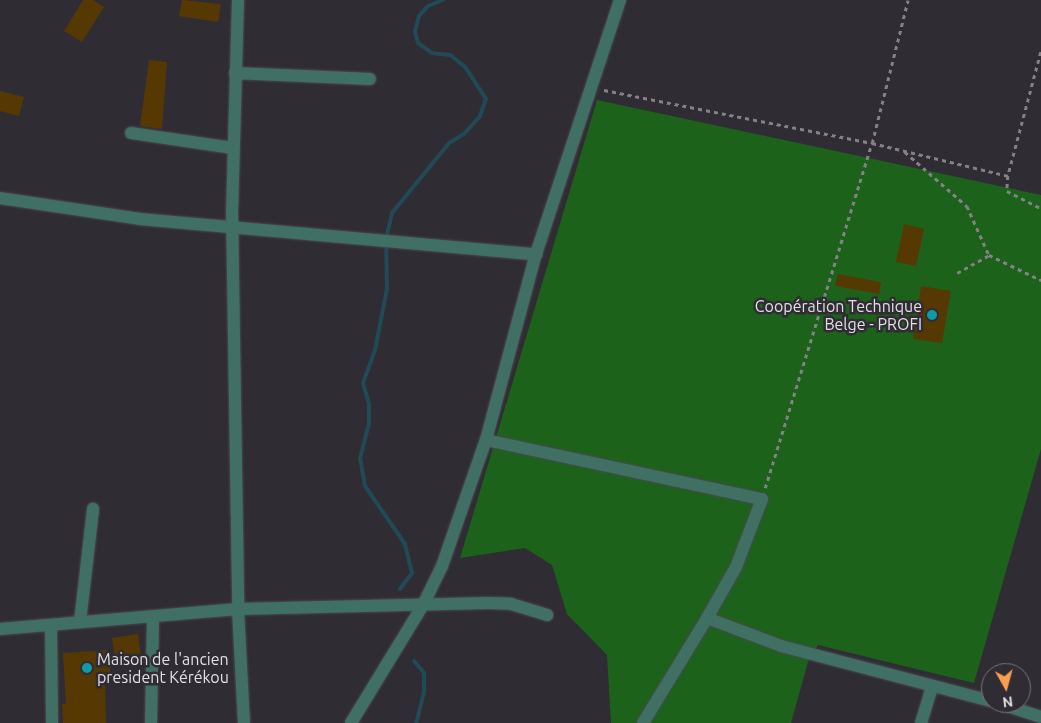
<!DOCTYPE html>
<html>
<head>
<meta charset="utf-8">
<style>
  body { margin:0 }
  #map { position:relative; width:1041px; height:723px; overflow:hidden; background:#302c34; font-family:Ubuntu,sans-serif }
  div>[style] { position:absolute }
  .green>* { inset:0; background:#1d621b }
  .stream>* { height:4px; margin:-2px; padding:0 2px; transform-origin:2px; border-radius:2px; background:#214a57 }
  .building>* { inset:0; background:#563902 }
  .path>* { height:2.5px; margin-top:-1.25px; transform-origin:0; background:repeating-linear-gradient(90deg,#848187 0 4px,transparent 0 8px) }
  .roads { filter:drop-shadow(0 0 1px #4c4850) drop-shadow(0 0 1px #4c4850) }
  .minor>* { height:12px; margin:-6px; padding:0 6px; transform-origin:6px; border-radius:6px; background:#3f7063 }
  .dots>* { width:14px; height:14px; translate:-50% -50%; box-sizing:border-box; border:2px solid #302c34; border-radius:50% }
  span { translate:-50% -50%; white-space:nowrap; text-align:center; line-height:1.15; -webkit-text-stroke:5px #302c34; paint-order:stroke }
  .poi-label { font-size:16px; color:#e1dee3 }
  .right { translate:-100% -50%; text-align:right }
  .left { translate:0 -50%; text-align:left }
  .north { position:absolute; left:981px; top:663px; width:50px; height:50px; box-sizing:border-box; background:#302c34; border:1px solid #77737a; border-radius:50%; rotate:173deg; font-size:14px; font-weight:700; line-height:20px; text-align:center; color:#e1dee3 }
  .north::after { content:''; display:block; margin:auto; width:18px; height:22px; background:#fb9e50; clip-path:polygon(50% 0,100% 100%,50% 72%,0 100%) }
</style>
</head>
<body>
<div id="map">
  <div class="green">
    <div style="clip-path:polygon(597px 100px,1041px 195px,1041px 449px,974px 683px,818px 645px,808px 662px,791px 723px,611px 723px,607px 655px,567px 614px,552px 565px,525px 548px,460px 558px)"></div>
  </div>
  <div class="stream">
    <div style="left:400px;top:589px;width:20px;rotate:-53deg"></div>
    <div style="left:412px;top:573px;width:30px;rotate:-104deg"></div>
    <div style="left:405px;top:544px;width:70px;rotate:-124.6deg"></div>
    <div style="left:365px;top:486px;width:27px;rotate:-100deg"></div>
    <div style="left:360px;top:459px;width:36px;rotate:-76deg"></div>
    <div style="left:369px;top:424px;width:20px;rotate:-90deg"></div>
    <div style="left:369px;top:404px;width:22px;rotate:-106deg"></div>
    <div style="left:363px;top:383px;width:35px;rotate:-70deg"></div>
    <div style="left:375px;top:350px;width:62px;rotate:-78.9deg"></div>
    <div style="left:387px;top:289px;width:50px;rotate:-91.1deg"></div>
    <div style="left:386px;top:239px;width:27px;rotate:-77deg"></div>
    <div style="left:392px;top:213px;width:90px;rotate:-50.8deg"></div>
    <div style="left:449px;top:143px;width:17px;rotate:-31deg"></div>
    <div style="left:464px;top:134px;width:24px;rotate:-48deg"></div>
    <div style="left:480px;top:116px;width:18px;rotate:-71deg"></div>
    <div style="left:486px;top:99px;width:38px;rotate:-123deg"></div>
    <div style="left:465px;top:67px;width:19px;rotate:-141deg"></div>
    <div style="left:450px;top:55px;width:18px;rotate:-174deg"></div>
    <div style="left:432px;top:53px;width:17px;rotate:-144deg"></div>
    <div style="left:418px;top:43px;width:12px;rotate:-104deg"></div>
    <div style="left:415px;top:31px;width:16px;rotate:-75deg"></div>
    <div style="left:419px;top:16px;width:13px;rotate:-48deg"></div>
    <div style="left:428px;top:6px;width:16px;rotate:-22deg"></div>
    <div style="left:414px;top:661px;width:16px;rotate:50deg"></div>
    <div style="left:424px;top:673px;width:19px;rotate:90deg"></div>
    <div style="left:424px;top:692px;width:32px;rotate:104deg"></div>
  </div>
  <div class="building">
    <div style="clip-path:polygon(83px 0,93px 0,104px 7px,82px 42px,64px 31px)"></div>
    <div style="clip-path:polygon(182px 0,221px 4px,218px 22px,179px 16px)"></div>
    <div style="clip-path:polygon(149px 60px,167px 62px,162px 129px,140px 126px)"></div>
    <div style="clip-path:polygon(0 91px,24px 97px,19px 116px,0 111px)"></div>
    <div style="clip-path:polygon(904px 224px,924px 229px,916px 266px,896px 262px)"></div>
    <div style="clip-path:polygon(838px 274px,881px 282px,879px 294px,835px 286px)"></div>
    <div style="clip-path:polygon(921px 286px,951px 291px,942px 343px,913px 339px)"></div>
    <div style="clip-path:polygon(138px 634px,141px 656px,115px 659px,112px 638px)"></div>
    <div style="clip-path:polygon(109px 650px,111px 682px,105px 683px,106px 723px,63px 723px,62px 704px,66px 704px,63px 653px)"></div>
  </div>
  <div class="path">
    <div style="left:1041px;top:52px;width:128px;rotate:104.9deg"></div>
    <div style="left:1008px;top:176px;width:15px;rotate:94deg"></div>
    <div style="left:1007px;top:191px;width:38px;rotate:27deg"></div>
    <div style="left:604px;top:90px;width:273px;rotate:11.2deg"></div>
    <div style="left:872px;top:143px;width:140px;rotate:13.6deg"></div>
    <div style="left:905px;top:152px;width:82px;rotate:41.1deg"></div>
    <div style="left:967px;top:206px;width:54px;rotate:65.8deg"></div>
    <div style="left:957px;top:273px;width:37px;rotate:-29deg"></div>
    <div style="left:989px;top:255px;width:58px;rotate:25.7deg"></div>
    <div style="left:765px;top:488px;width:361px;rotate:-72.8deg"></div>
    <div style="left:872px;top:143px;width:147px;rotate:-75.9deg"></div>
  </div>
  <div class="roads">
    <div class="minor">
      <div style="left:238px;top:0;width:209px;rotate:91.6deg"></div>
      <div style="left:232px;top:209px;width:400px;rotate:89.1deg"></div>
      <div style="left:238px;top:609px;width:114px;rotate:87deg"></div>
      <div style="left:235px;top:73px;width:135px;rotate:2.5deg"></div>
      <div style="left:131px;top:133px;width:102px;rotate:8.4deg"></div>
      <div style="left:0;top:198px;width:142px;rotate:8.5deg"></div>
      <div style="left:140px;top:219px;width:398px;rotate:5.1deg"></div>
      <div style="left:486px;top:440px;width:282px;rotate:12.1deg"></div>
      <div style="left:762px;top:499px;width:73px;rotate:110.9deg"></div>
      <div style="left:736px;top:567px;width:59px;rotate:119.6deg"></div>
      <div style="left:80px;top:622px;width:114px;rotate:-83.4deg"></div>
      <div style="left:51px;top:625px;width:98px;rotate:89.4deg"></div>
      <div style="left:0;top:629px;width:239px;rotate:-4.8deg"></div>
      <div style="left:238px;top:609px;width:250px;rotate:-1.4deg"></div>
      <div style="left:488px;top:603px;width:23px;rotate:2deg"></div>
      <div style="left:511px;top:604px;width:38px;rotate:17deg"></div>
      <div style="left:998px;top:703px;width:45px;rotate:18deg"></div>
      <div style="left:151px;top:723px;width:106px;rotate:-88.9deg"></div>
      <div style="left:351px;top:723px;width:138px;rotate:-58.6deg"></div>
      <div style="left:423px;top:605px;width:43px;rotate:-64deg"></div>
      <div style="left:442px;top:566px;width:133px;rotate:-70.8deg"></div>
      <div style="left:486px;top:440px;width:193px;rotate:-75deg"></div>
      <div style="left:536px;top:254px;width:268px;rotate:-71.7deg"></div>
      <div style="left:643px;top:723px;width:123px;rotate:-58.6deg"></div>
      <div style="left:707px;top:618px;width:79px;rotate:20.7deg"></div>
      <div style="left:781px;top:646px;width:217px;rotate:14.7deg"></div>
      <div style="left:921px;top:723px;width:39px;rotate:-73deg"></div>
    </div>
  </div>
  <div class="dots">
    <div style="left:932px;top:315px;background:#0f9aa8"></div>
    <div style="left:87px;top:668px;background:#0f9aa8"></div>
  </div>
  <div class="poi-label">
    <span class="right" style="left:922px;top:315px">Coopération Technique<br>Belge - PROFI</span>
    <span class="left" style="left:97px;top:668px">Maison de l'ancien<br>president Kérékou</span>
  </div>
  <div class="north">N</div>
</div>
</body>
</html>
